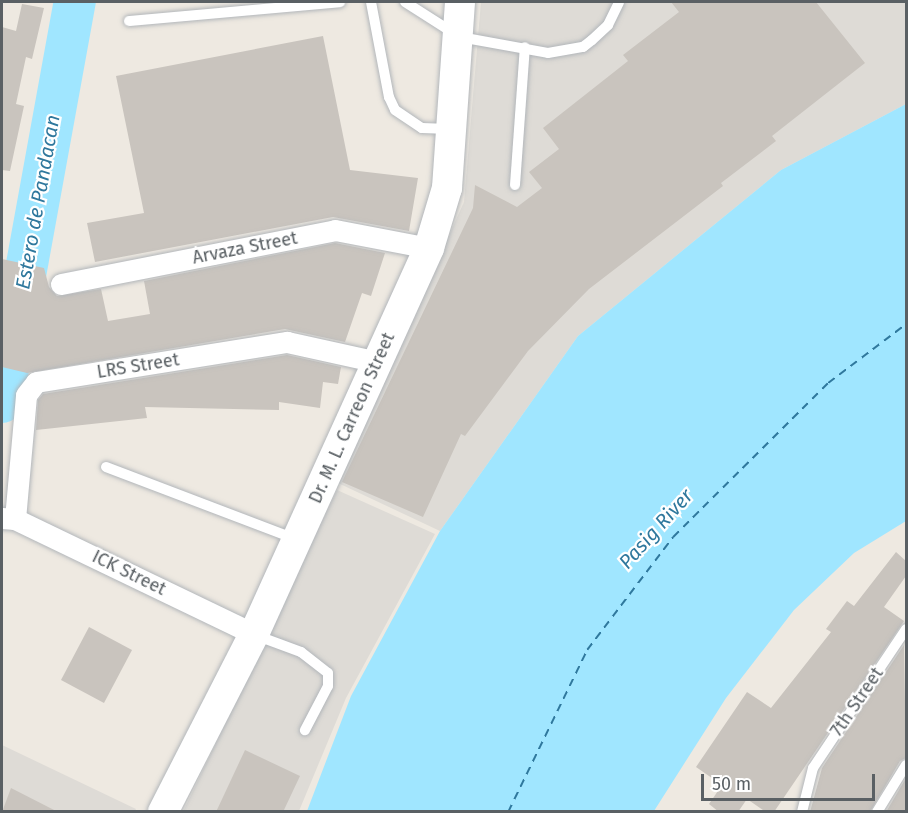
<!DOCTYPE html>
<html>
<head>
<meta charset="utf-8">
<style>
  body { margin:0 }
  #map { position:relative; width:908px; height:813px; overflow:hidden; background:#eee9e1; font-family:"Fira Sans",sans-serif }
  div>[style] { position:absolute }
  .industrial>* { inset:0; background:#dedbd6 }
  .water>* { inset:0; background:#a0e6ff }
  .river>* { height:42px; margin:-21px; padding:0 21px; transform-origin:21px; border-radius:21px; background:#a0e6ff }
  .ferry>* { height:1.5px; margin-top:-0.75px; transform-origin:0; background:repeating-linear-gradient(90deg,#2f789d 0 8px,transparent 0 14px) }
  .building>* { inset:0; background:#c9c4be }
  .roads { filter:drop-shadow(0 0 2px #b2b6ba) drop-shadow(0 0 2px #b2b6ba) }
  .lane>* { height:10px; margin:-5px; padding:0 5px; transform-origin:5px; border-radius:5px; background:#fff }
  .street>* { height:21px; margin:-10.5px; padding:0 10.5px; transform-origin:10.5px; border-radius:10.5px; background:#fff }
  .secondary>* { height:30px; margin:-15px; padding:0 15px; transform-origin:15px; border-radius:15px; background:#fff }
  span { translate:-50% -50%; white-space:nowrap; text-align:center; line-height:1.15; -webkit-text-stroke:4.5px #fff; paint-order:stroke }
  .street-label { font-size:18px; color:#5a6064 }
  .water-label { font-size:20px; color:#2f789d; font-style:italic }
  .frame { position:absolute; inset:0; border:3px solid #5a6064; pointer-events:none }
  .scale { position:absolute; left:701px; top:774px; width:174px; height:27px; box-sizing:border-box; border:3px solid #5a6064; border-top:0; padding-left:8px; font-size:18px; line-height:21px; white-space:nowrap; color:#5a6064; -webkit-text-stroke:4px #fff; paint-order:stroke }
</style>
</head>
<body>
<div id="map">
  <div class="industrial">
    <div style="clip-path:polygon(481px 2px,906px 2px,906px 104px,781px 170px,578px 336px,440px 531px,338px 483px,464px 202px)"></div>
    <div style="clip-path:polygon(337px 490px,435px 534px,346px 698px,299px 811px,183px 812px)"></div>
    <div style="clip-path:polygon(2px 745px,136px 809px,135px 811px,2px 811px)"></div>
  </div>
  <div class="water">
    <div style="clip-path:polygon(906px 104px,906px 521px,854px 553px,794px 610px,726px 698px,654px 811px,307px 811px,351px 696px,440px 531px,578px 336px,781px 170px)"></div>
  </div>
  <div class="river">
    <div style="left:2px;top:402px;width:407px;rotate:-79.7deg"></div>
  </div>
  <div class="ferry">
    <div style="left:508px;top:812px;width:180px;rotate:-64deg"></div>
    <div style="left:587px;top:650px;width:142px;rotate:-52.7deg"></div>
    <div style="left:673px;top:537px;width:218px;rotate:-44.8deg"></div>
    <div style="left:828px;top:383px;width:98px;rotate:-37.1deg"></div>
  </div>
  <div class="building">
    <div style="clip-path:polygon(671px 2px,816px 2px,865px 63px,772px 136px,776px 141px,721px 183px,723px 186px,589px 289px,528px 351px,465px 436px,461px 434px,423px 517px,342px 482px,473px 208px,475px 185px,517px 207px,542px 188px,529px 172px,559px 149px,543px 128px,628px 61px,623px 55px,679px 12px)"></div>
    <div style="clip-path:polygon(22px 4px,44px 8px,32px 59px,26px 57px,16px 104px,24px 106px,10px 171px,2px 170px,2px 27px,16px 31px)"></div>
    <div style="clip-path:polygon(323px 36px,350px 170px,418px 178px,409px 231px,333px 217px,95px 262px,87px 223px,144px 213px,116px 76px)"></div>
    <div style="clip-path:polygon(335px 243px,385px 253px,371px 296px,362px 293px,345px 342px,285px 329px,27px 373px,2px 367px,2px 259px,44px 268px,49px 287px,57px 296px,101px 289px,108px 321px,150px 314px,144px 281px)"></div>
    <div style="clip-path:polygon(287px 355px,341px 367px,338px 384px,323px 382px,320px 408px,279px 402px,279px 410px,145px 407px,147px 418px,36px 430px,38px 400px,43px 394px)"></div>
    <div style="clip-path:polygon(896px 552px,906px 561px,906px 576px,884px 607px,904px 621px,774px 812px,766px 812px,747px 799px,738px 812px,719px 812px,709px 804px,722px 785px,696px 767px,747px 692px,771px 708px,831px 632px,826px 629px,847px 601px,854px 606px)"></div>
    <div style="clip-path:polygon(89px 627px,132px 650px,104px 703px,61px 680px)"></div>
    <div style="clip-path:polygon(904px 645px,906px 758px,900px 761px,870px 812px,810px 812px,822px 768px)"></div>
    <div style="clip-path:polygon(245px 750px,300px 776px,283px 812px,216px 812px)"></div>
    <div style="clip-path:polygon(906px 778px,906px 812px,886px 812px)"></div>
    <div style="clip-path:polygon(11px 788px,58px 812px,2px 812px)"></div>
  </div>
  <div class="roads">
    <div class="lane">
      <div style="left:371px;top:2px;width:97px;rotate:79.3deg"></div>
      <div style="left:389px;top:97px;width:14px;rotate:65deg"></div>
      <div style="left:395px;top:110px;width:32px;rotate:34deg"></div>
      <div style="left:422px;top:128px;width:27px;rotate:2deg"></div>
      <div style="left:405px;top:2px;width:65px;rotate:32.5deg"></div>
      <div style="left:460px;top:37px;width:89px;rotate:10.3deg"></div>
      <div style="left:548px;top:53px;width:36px;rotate:-10deg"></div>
      <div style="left:583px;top:47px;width:11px;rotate:-38deg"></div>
      <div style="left:592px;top:40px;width:22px;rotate:-43deg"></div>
      <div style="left:608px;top:25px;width:25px;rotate:-64deg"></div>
      <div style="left:129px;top:21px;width:212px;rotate:-5.1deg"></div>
      <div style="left:515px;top:185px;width:138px;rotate:-85.9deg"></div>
      <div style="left:106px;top:467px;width:203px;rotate:20.8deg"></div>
      <div style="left:255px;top:635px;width:49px;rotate:20.3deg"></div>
      <div style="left:301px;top:652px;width:34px;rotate:38deg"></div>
      <div style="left:328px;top:673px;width:13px;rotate:90deg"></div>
      <div style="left:328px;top:686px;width:50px;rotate:117.6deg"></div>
      <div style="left:802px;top:812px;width:45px;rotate:-76deg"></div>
      <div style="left:813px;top:768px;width:167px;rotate:-56.2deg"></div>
      <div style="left:877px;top:812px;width:55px;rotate:-58.3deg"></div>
    </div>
    <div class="street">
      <div style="left:61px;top:284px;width:279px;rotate:-11.1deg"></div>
      <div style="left:335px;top:230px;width:96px;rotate:10.8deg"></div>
      <div style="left:2px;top:518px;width:13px;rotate:4deg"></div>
      <div style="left:15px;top:519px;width:265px;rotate:25.7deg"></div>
      <div style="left:15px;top:519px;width:124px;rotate:-84.9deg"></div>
      <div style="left:26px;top:395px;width:16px;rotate:-52deg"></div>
      <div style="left:36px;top:382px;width:254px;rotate:-9.1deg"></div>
      <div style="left:287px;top:342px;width:93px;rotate:12.4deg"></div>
    </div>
    <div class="secondary">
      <div style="left:163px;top:812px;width:200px;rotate:-62.9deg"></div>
      <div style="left:254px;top:634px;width:424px;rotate:-65.6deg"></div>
      <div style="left:429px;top:248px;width:63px;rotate:-73.3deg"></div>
      <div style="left:447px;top:188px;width:186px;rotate:-86deg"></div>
    </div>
  </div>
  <div class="street-label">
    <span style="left:245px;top:248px;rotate:-11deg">Arvaza Street</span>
    <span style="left:138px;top:366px;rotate:-9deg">LRS Street</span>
    <span style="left:352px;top:418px;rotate:-66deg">Dr. M. L. Carreon Street</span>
    <span style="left:129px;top:573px;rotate:26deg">ICK Street</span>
    <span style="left:857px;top:702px;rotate:-56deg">7th Street</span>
  </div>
  <div class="water-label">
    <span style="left:38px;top:202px;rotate:-80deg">Estero de Pandacan</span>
    <span style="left:656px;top:529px;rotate:-48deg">Pasig River</span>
  </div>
  <div class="frame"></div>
  <div class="scale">50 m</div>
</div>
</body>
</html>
